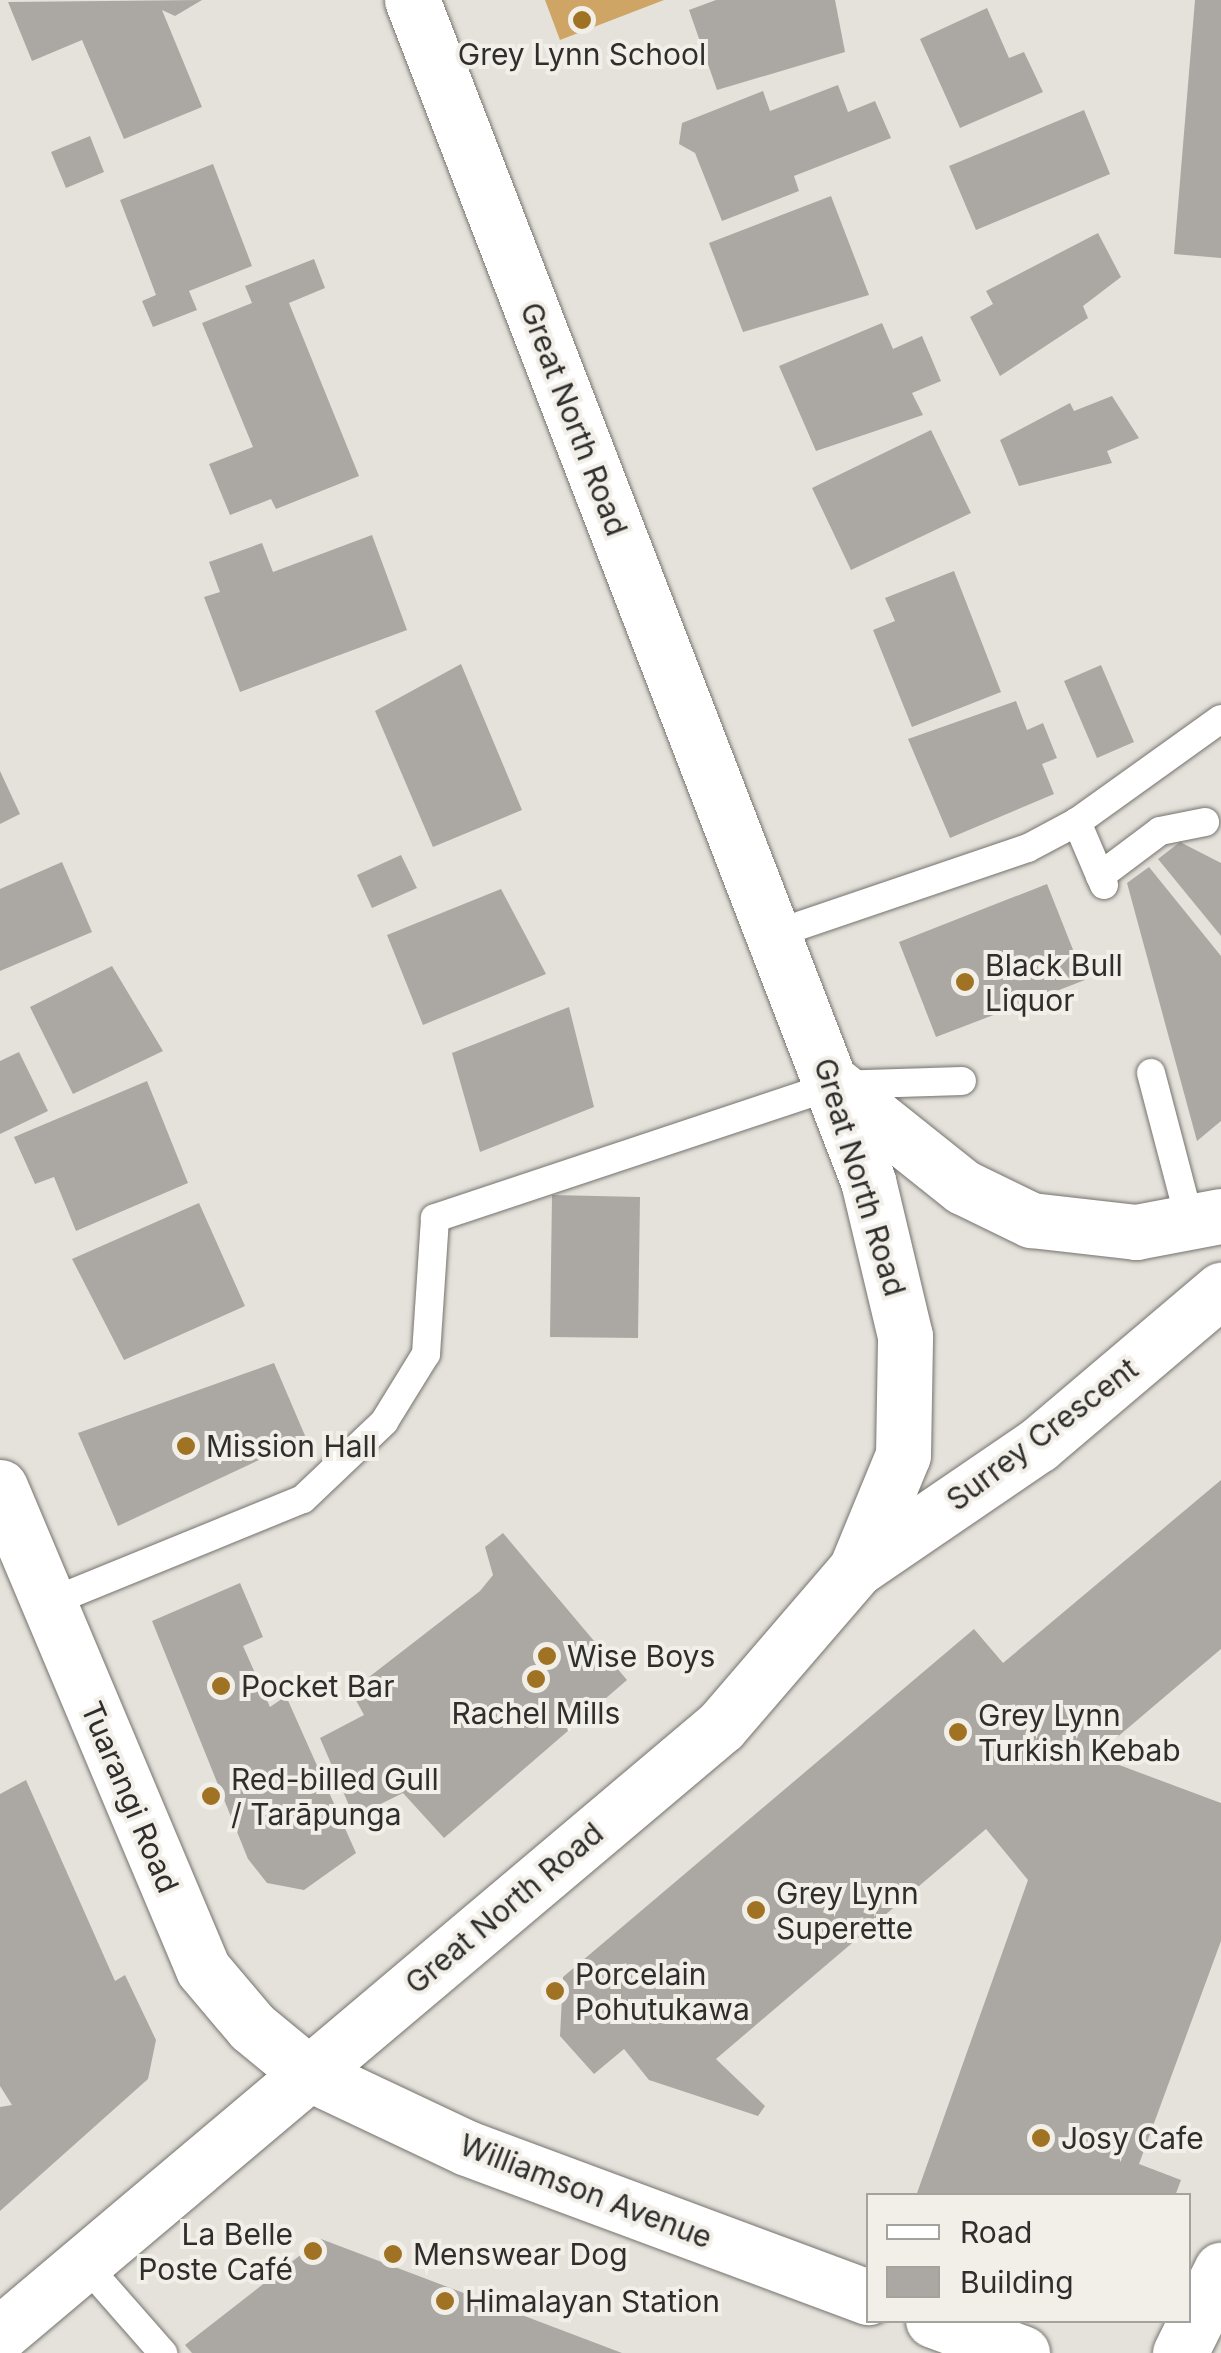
<!DOCTYPE html>
<html>
<head>
<meta charset="utf-8">
<style>
  body { margin:0 }
  #map { position:relative; width:1221px; height:2353px; overflow:hidden; background:#e5e2dc; font-family:Inter,sans-serif }
  div>[style] { position:absolute }
  .forest>* { inset:0; background:#cea564 }
  .building>* { inset:0; background:#aba8a3 }
  .roads { filter:drop-shadow(0 0 2px #76736e) drop-shadow(0 0 2px #76736e) }
  .lane>* { height:28px; margin:-14px; padding:0 14px; transform-origin:14px; border-radius:14px; background:#fff }
  .street>* { height:55px; margin:-27.5px; padding:0 27.5px; transform-origin:27.5px; border-radius:27.5px; background:#fff }
  .secondary>* { height:55px; margin:-27.5px; padding:0 27.5px; transform-origin:27.5px; border-radius:27.5px; background:#fff }
  .primary>* { height:55px; margin:-27.5px; padding:0 27.5px; transform-origin:27.5px; border-radius:27.5px; background:#fff }
  .dots>* { width:28px; height:28px; translate:-50% -50%; box-sizing:border-box; border:5px solid #f2efe9; border-radius:50% }
  span { translate:-50% -50%; white-space:nowrap; text-align:center; line-height:1.15; -webkit-text-stroke:8px #f2efe9; paint-order:stroke }
  .poi-label { font-size:30px; color:#2f2e2c }
  .left { translate:0 -50%; text-align:left }
  .right { translate:-100% -50%; text-align:right }
  .street-label { font-size:30px; color:#2f2e2c }
  .legend { position:absolute; left:866px; top:2193px; width:325px; height:130px; box-sizing:border-box; background:#f2efe9; border:2px solid #a4a29d; margin:0; padding:12px 18px; list-style:none; font-size:30px; color:#2f2e2c }
  .legend li { display:flex; align-items:center; gap:20px; height:50px }
  .legend b { width:50px; border:2px solid #a4a29d }
</style>
</head>
<body>
<div id="map">
  <div class="forest">
    <div style="clip-path:polygon(545px 0,664px 0,560px 40px)"></div>
  </div>
  <div class="building">
    <div style="clip-path:polygon(202px 0,175px 16px,162px 10px,202px 107px,124px 139px,82px 40px,32px 61px,8px 2px)"></div>
    <div style="clip-path:polygon(716px 0,835px 0,845px 52px,717px 90px,689px 10px)"></div>
    <div style="clip-path:polygon(1195px 0,1221px 0,1221px 258px,1174px 254px)"></div>
    <div style="clip-path:polygon(987px 8px,1009px 58px,1024px 52px,1043px 92px,960px 128px,920px 39px)"></div>
    <div style="clip-path:polygon(838px 85px,848px 112px,875px 101px,891px 138px,794px 176px,799px 191px,722px 221px,695px 153px,679px 144px,682px 123px,763px 91px,770px 111px)"></div>
    <div style="clip-path:polygon(1084px 110px,1110px 174px,976px 230px,949px 166px)"></div>
    <div style="clip-path:polygon(90px 136px,104px 172px,66px 188px,51px 152px)"></div>
    <div style="clip-path:polygon(213px 164px,252px 266px,189px 291px,197px 310px,153px 327px,142px 301px,156px 295px,120px 200px)"></div>
    <div style="clip-path:polygon(831px 196px,869px 295px,743px 332px,709px 243px)"></div>
    <div style="clip-path:polygon(1098px 233px,1121px 277px,1083px 306px,1088px 318px,1000px 376px,970px 317px,993px 304px,986px 291px)"></div>
    <div style="clip-path:polygon(314px 259px,325px 288px,289px 303px,359px 476px,276px 509px,271px 499px,230px 515px,209px 464px,253px 447px,202px 323px,252px 303px,245px 286px)"></div>
    <div style="clip-path:polygon(882px 323px,893px 349px,922px 336px,941px 381px,912px 393px,923px 415px,816px 451px,779px 366px)"></div>
    <div style="clip-path:polygon(1112px 396px,1139px 438px,1107px 451px,1112px 463px,1019px 486px,1000px 440px,1070px 403px,1074px 411px)"></div>
    <div style="clip-path:polygon(931px 430px,971px 513px,851px 570px,812px 488px)"></div>
    <div style="clip-path:polygon(372px 535px,407px 630px,240px 692px,204px 597px,220px 592px,209px 562px,262px 543px,273px 572px)"></div>
    <div style="clip-path:polygon(954px 571px,1001px 692px,912px 727px,873px 630px,895px 621px,885px 598px)"></div>
    <div style="clip-path:polygon(461px 664px,522px 810px,433px 847px,375px 711px)"></div>
    <div style="clip-path:polygon(1101px 665px,1134px 742px,1097px 758px,1064px 681px)"></div>
    <div style="clip-path:polygon(1016px 701px,1027px 730px,1043px 723px,1057px 758px,1042px 764px,1054px 794px,950px 838px,908px 739px)"></div>
    <div style="clip-path:polygon(0 771px,20px 814px,0 824px)"></div>
    <div style="clip-path:polygon(1180px 842px,1221px 863px,1221px 936px,1158px 859px)"></div>
    <div style="clip-path:polygon(401px 855px,417px 888px,372px 908px,357px 875px)"></div>
    <div style="clip-path:polygon(62px 862px,92px 932px,0 971px,0 889px)"></div>
    <div style="clip-path:polygon(1149px 867px,1221px 956px,1221px 1121px,1197px 1141px,1127px 883px)"></div>
    <div style="clip-path:polygon(1047px 884px,1085px 980px,936px 1037px,899px 942px)"></div>
    <div style="clip-path:polygon(501px 889px,546px 974px,423px 1025px,387px 935px)"></div>
    <div style="clip-path:polygon(112px 966px,163px 1051px,73px 1094px,30px 1007px)"></div>
    <div style="clip-path:polygon(569px 1007px,594px 1107px,480px 1152px,452px 1053px)"></div>
    <div style="clip-path:polygon(19px 1052px,48px 1111px,0 1134px,0 1061px)"></div>
    <div style="clip-path:polygon(147px 1081px,188px 1183px,76px 1231px,54px 1177px,35px 1184px,14px 1137px)"></div>
    <div style="clip-path:polygon(552px 1195px,640px 1197px,638px 1338px,550px 1337px)"></div>
    <div style="clip-path:polygon(199px 1203px,245px 1306px,124px 1360px,72px 1259px)"></div>
    <div style="clip-path:polygon(274px 1363px,306px 1438px,118px 1526px,78px 1433px)"></div>
    <div style="clip-path:polygon(1221px 1480px,1221px 1649px,1095px 1756px,1221px 1803px,1221px 1941px,1139px 2164px,1181px 2180px,1175px 2196px,916px 2196px,1028px 1880px,986px 1829px,716px 2059px,765px 2106px,758px 2116px,649px 2080px,624px 2049px,594px 2074px,560px 2036px,563px 1977px,974px 1629px,1003px 1663px)"></div>
    <div style="clip-path:polygon(503px 1533px,627px 1680px,444px 1838px,403px 1793px,354px 1817px,320px 1738px,364px 1715px,351px 1691px,480px 1591px,493px 1575px,485px 1547px)"></div>
    <div style="clip-path:polygon(240px 1583px,263px 1637px,243px 1646px,270px 1707px,286px 1696px,356px 1853px,304px 1890px,267px 1883px,248px 1859px,152px 1621px)"></div>
    <div style="clip-path:polygon(26px 1780px,115px 1981px,125px 1975px,156px 2040px,148px 2079px,0 2211px,0 2107px,12px 2105px,0 2086px,0 1794px)"></div>
    <div style="clip-path:polygon(321px 2239px,622px 2353px,192px 2353px,185px 2345px)"></div>
  </div>
  <div class="roads">
    <div class="lane">
      <div style="left:1100px;top:876px;width:59px;rotate:-113.1deg"></div>
      <div style="left:1077px;top:822px;width:177px;rotate:-35.6deg"></div>
      <div style="left:1104px;top:885px;width:10px;rotate:-114deg"></div>
      <div style="left:1100px;top:876px;width:75px;rotate:-36.9deg"></div>
      <div style="left:1160px;top:831px;width:46px;rotate:-11.3deg"></div>
      <div style="left:775px;top:934px;width:267px;rotate:-18.8deg"></div>
      <div style="left:1028px;top:848px;width:55px;rotate:-28deg"></div>
      <div style="left:1151px;top:1073px;width:154px;rotate:75.3deg"></div>
      <div style="left:48px;top:1603px;width:275px;rotate:-22.2deg"></div>
      <div style="left:303px;top:1499px;width:112px;rotate:-43.5deg"></div>
      <div style="left:384px;top:1422px;width:80px;rotate:-58.3deg"></div>
      <div style="left:426px;top:1354px;width:136px;rotate:-86.2deg"></div>
      <div style="left:435px;top:1218px;width:422px;rotate:-18.4deg"></div>
      <div style="left:835px;top:1085px;width:127px;rotate:-1.8deg"></div>
      <div style="left:84px;top:2263px;width:120px;rotate:48.7deg"></div>
    </div>
    <div class="street">
      <div style="left:1180px;top:2353px;width:93px;rotate:-63.7deg"></div>
    </div>
    <div class="secondary">
      <div style="left:0;top:1487px;width:523px;rotate:67.16deg"></div>
      <div style="left:203px;top:1969px;width:76px;rotate:49.8deg"></div>
      <div style="left:252px;top:2027px;width:72px;rotate:39.4deg"></div>
      <div style="left:308px;top:2073px;width:176px;rotate:25.3deg"></div>
      <div style="left:467px;top:2148px;width:428px;rotate:20.4deg"></div>
      <div style="left:856px;top:1569px;width:220px;rotate:-34.3deg"></div>
      <div style="left:1038px;top:1445px;width:240px;rotate:-40.3deg"></div>
      <div style="left:933px;top:2320px;width:95px;rotate:20.3deg"></div>
    </div>
    <div class="primary">
      <div style="left:835px;top:1085px;width:164px;rotate:38.6deg"></div>
      <div style="left:963px;top:1187px;width:76px;rotate:25.9deg"></div>
      <div style="left:1031px;top:1220px;width:106px;rotate:6.5deg"></div>
      <div style="left:1136px;top:1232px;width:86px;rotate:-10.7deg"></div>
      <div style="left:0;top:2334px;width:943px;rotate:-40.14deg"></div>
      <div style="left:721px;top:1726px;width:207px;rotate:-49.3deg"></div>
      <div style="left:856px;top:1569px;width:123px;rotate:-67.6deg"></div>
      <div style="left:903px;top:1455px;width:119px;rotate:-89deg"></div>
      <div style="left:905px;top:1336px;width:159px;rotate:-103.4deg"></div>
      <div style="left:868px;top:1181px;width:1266px;rotate:-111.11deg"></div>
    </div>
  </div>
  <div class="dots">
    <div style="left:582px;top:20px;background:#9f7323"></div>
    <div style="left:965px;top:982px;background:#9f7323"></div>
    <div style="left:186px;top:1446px;background:#9f7323"></div>
    <div style="left:547px;top:1656px;background:#9f7323"></div>
    <div style="left:536px;top:1679px;background:#9f7323"></div>
    <div style="left:221px;top:1686px;background:#9f7323"></div>
    <div style="left:958px;top:1732px;background:#9f7323"></div>
    <div style="left:211px;top:1796px;background:#9f7323"></div>
    <div style="left:756px;top:1910px;background:#9f7323"></div>
    <div style="left:555px;top:1991px;background:#9f7323"></div>
    <div style="left:1041px;top:2138px;background:#9f7323"></div>
    <div style="left:313px;top:2251px;background:#9f7323"></div>
    <div style="left:393px;top:2254px;background:#9f7323"></div>
    <div style="left:445px;top:2301px;background:#9f7323"></div>
  </div>
  <div class="poi-label">
    <span style="left:582px;top:54px">Grey Lynn School</span>
    <span class="left" style="left:985px;top:982px">Black Bull<br>Liquor</span>
    <span class="left" style="left:206px;top:1446px">Mission Hall</span>
    <span class="left" style="left:567px;top:1656px">Wise Boys</span>
    <span class="left" style="left:241px;top:1686px">Pocket Bar</span>
    <span style="left:536px;top:1713px">Rachel Mills</span>
    <span class="left" style="left:978px;top:1732px">Grey Lynn<br>Turkish Kebab</span>
    <span class="left" style="left:231px;top:1796px">Red-billed Gull<br>/ Tarāpunga</span>
    <span class="left" style="left:776px;top:1910px">Grey Lynn<br>Superette</span>
    <span class="left" style="left:575px;top:1991px">Porcelain<br>Pohutukawa</span>
    <span class="left" style="left:1061px;top:2138px">Josy Cafe</span>
    <span class="right" style="left:293px;top:2251px">La Belle<br>Poste Café</span>
    <span class="left" style="left:413px;top:2254px">Menswear Dog</span>
    <span class="left" style="left:465px;top:2301px">Himalayan Station</span>
  </div>
  <div class="street-label">
    <span style="left:574px;top:419px;rotate:69deg">Great North Road</span>
    <span style="left:860px;top:1177px;rotate:73deg">Great North Road</span>
    <span style="left:1042px;top:1434px;rotate:-37deg">Surrey Crescent</span>
    <span style="left:130px;top:1797px;rotate:67deg">Tuarangi Road</span>
    <span style="left:504px;top:1908px;rotate:-40deg">Great North Road</span>
    <span style="left:586px;top:2191px;rotate:21deg">Williamson Avenue</span>
  </div>
  <ul class="legend">
  <li><b style="height:12px;background:#fff"></b>Road</li>
  <li><b style="height:28px;background:#aba8a3"></b>Building</li>
  </ul>
</div>
</body>
</html>
